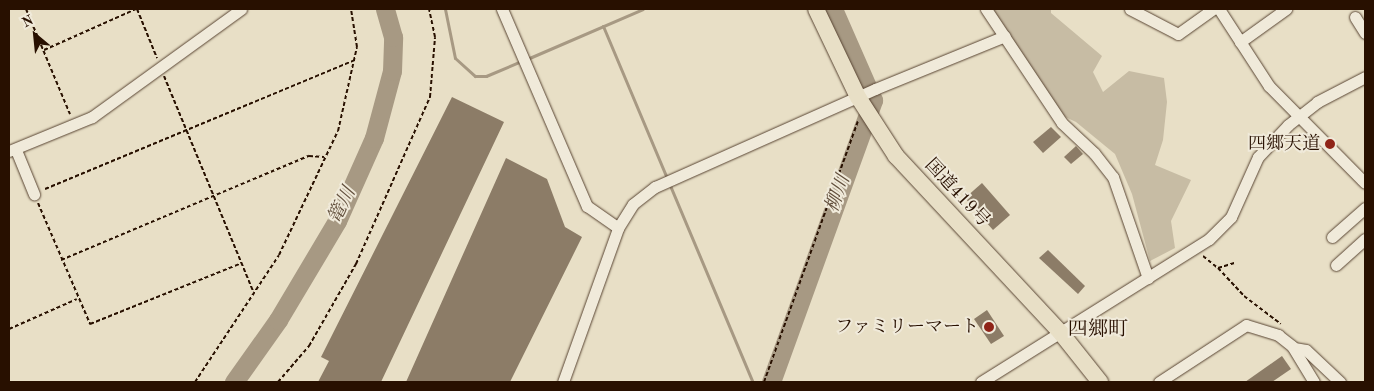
<!DOCTYPE html>
<html>
<head>
<meta charset="utf-8">
<style>
  body { margin:0 }
  #map { position:relative; width:1374px; height:391px; overflow:hidden; background:#e8dfc6; font-family:"Old Standard TT","Noto Serif JP",serif }
  div>[style] { position:absolute }
  .green>* { inset:0; background:#c7bca4 }
  .stream>* { height:3px; margin:-1.5px; padding:0 1.5px; transform-origin:1.5px; border-radius:1.5px; background:#a79983 }
  .river>* { height:19px; margin:-9.5px; padding:0 9.5px; transform-origin:9.5px; border-radius:9.5px; background:#a79983 }
  .building>* { inset:0; background:#8c7c67 }
  .path>* { height:2px; margin-top:-1px; transform-origin:0; background:repeating-linear-gradient(90deg,#281000 0 4px,transparent 0 6.5px) }
  .roads { filter:drop-shadow(0 0 1px #584432) drop-shadow(0 0 1px #584432) }
  .minor>* { height:11px; margin:-5.5px; padding:0 5.5px; transform-origin:5.5px; border-radius:5.5px; background:#f0eada }
  .highway>* { height:16px; margin:-8px; padding:0 8px; transform-origin:8px; border-radius:8px; background:#e8dfc6 }
  .dots>* { width:14px; height:14px; translate:-50% -50%; box-sizing:border-box; border:2px solid #f0eada; border-radius:50% }
  span { translate:-50% -50%; white-space:nowrap; text-align:center; line-height:1.15; -webkit-text-stroke:4px #f0eada; paint-order:stroke }
  .poi-label { font-size:18px; color:#281000 }
  .right { translate:-100% -50%; text-align:right }
  .street-label { font-size:18px; color:#281000 }
  .water-label { font-size:19px; color:#614e3b; font-style:italic }
  .quarter-label { font-size:20px; color:#281000 }
  .frame { position:absolute; inset:0; border:10px solid #281000; pointer-events:none }
  .north { position:absolute; left:10px; top:10px; width:50px; height:50px; -webkit-text-stroke:4px #f0eada; paint-order:stroke; rotate:332deg; font-size:14px; font-weight:700; line-height:20px; text-align:center; color:#281000 }
  .north::after { content:''; display:block; margin:auto; width:18px; height:22px; background:#281000; clip-path:polygon(50% 0,100% 100%,50% 72%,0 100%) }
</style>
</head>
<body>
<div id="map">
  <div class="green">
    <div style="clip-path:polygon(990px 9px,1051px 9px,1051px 13px,1102px 56px,1093px 72px,1103px 92px,1129px 71px,1164px 78px,1167px 102px,1163px 140px,1155px 165px,1191px 180px,1171px 221px,1175px 248px,1150px 261px,1132px 194px,1115px 154px,1076px 122px,1059px 114px)"></div>
  </div>
  <div class="stream">
    <div style="left:445px;top:9px;width:50px;rotate:78.5deg"></div>
    <div style="left:455px;top:58px;width:27px;rotate:42deg"></div>
    <div style="left:475px;top:76px;width:11px"></div>
    <div style="left:486px;top:76px;width:38px;rotate:-23deg"></div>
    <div style="left:603px;top:26px;width:386px;rotate:67.2deg"></div>
    <div style="left:527px;top:59px;width:126px;rotate:-23.3deg"></div>
  </div>
  <div class="river">
    <div style="left:234px;top:382px;width:76px;rotate:-54.6deg"></div>
    <div style="left:278px;top:320px;width:115px;rotate:-59.2deg"></div>
    <div style="left:337px;top:221px;width:91px;rotate:-66deg"></div>
    <div style="left:374px;top:138px;width:69px;rotate:-75deg"></div>
    <div style="left:392px;top:71px;width:34px;rotate:-88deg"></div>
    <div style="left:393px;top:37px;width:29px;rotate:-106deg"></div>
    <div style="left:771px;top:382px;width:300px;rotate:-70.1deg"></div>
    <div style="left:873px;top:100px;width:99px;rotate:-113.7deg"></div>
  </div>
  <div class="building">
    <div style="clip-path:polygon(452px 97px,504px 122px,381px 382px,318px 382px,329px 361px,321px 357px)"></div>
    <div style="clip-path:polygon(1051px 127px,1061px 137px,1043px 153px,1033px 142px)"></div>
    <div style="clip-path:polygon(1076px 146px,1083px 154px,1071px 164px,1064px 157px)"></div>
    <div style="clip-path:polygon(506px 158px,547px 179px,565px 227px,582px 237px,510px 382px,406px 382px)"></div>
    <div style="clip-path:polygon(982px 183px,1010px 215px,993px 230px,965px 198px)"></div>
    <div style="clip-path:polygon(1048px 250px,1085px 286px,1078px 294px,1039px 258px)"></div>
    <div style="clip-path:polygon(987px 310px,1004px 336px,991px 344px,974px 319px)"></div>
    <div style="clip-path:polygon(1282px 356px,1291px 369px,1272px 382px,1245px 382px)"></div>
  </div>
  <div class="path">
    <div style="left:26px;top:9px;width:114px;rotate:67.3deg"></div>
    <div style="left:137px;top:9px;width:53px;rotate:67.8deg"></div>
    <div style="left:44px;top:50px;width:101px;rotate:-24deg"></div>
    <div style="left:164px;top:76px;width:233px;rotate:67.5deg"></div>
    <div style="left:45px;top:189px;width:336px;rotate:-22.6deg"></div>
    <div style="left:38px;top:203px;width:132px;rotate:66.7deg"></div>
    <div style="left:90px;top:324px;width:164px;rotate:-21.9deg"></div>
    <div style="left:1203px;top:256px;width:19px;rotate:39deg"></div>
    <div style="left:1218px;top:268px;width:17px;rotate:-17deg"></div>
    <div style="left:61px;top:260px;width:269px;rotate:-22.8deg"></div>
    <div style="left:309px;top:156px;width:15px;rotate:4deg"></div>
    <div style="left:1218px;top:268px;width:38px;rotate:47deg"></div>
    <div style="left:1244px;top:296px;width:46px;rotate:37.1deg"></div>
    <div style="left:9px;top:329px;width:74px;rotate:-23.8deg"></div>
    <div style="left:195px;top:382px;width:152px;rotate:-56.5deg"></div>
    <div style="left:279px;top:255px;width:137px;rotate:-64.6deg"></div>
    <div style="left:338px;top:131px;width:86px;rotate:-77.3deg"></div>
    <div style="left:357px;top:47px;width:38px;rotate:-99deg"></div>
    <div style="left:278px;top:382px;width:48px;rotate:-49.3deg"></div>
    <div style="left:309px;top:346px;width:95px;rotate:-60.2deg"></div>
    <div style="left:356px;top:264px;width:183px;rotate:-66.1deg"></div>
    <div style="left:430px;top:97px;width:60px;rotate:-85.2deg"></div>
    <div style="left:435px;top:37px;width:29px;rotate:-102deg"></div>
    <div style="left:764px;top:382px;width:277px;rotate:-70.2deg"></div>
  </div>
  <div class="roads">
    <div class="minor">
      <div style="left:502px;top:9px;width:215px;rotate:66.7deg"></div>
      <div style="left:587px;top:206px;width:38px;rotate:35deg"></div>
      <div style="left:986px;top:9px;width:137px;rotate:56.3deg"></div>
      <div style="left:1062px;top:123px;width:44px;rotate:43.2deg"></div>
      <div style="left:1094px;top:153px;width:31px;rotate:52deg"></div>
      <div style="left:1113px;top:177px;width:107px;rotate:70.9deg"></div>
      <div style="left:1130px;top:9px;width:54px;rotate:27.5deg"></div>
      <div style="left:1178px;top:34px;width:43px;rotate:-35.5deg"></div>
      <div style="left:1219px;top:9px;width:92px;rotate:57deg"></div>
      <div style="left:1269px;top:86px;width:136px;rotate:45.3deg"></div>
      <div style="left:1355px;top:17px;width:19px;rotate:58deg"></div>
      <div style="left:1240px;top:42px;width:57px;rotate:-35.7deg"></div>
      <div style="left:16px;top:150px;width:48px;rotate:67.8deg"></div>
      <div style="left:9px;top:151px;width:90px;rotate:-22.3deg"></div>
      <div style="left:92px;top:117px;width:184px;rotate:-35.9deg"></div>
      <div style="left:1332px;top:237px;width:44px;rotate:-41.3deg"></div>
      <div style="left:1336px;top:265px;width:39px;rotate:-42deg"></div>
      <div style="left:1294px;top:348px;width:12px;rotate:9deg"></div>
      <div style="left:1306px;top:350px;width:47px;rotate:43.3deg"></div>
      <div style="left:563px;top:382px;width:164px;rotate:-70.3deg"></div>
      <div style="left:618px;top:228px;width:28px;rotate:-58deg"></div>
      <div style="left:633px;top:204px;width:28px;rotate:-38deg"></div>
      <div style="left:655px;top:187px;width:241px;rotate:-24deg"></div>
      <div style="left:875px;top:89px;width:140px;rotate:-22.2deg"></div>
      <div style="left:981px;top:382px;width:269px;rotate:-32.1deg"></div>
      <div style="left:1209px;top:239px;width:31px;rotate:-45deg"></div>
      <div style="left:1231px;top:217px;width:66px;rotate:-65.8deg"></div>
      <div style="left:1258px;top:157px;width:44px;rotate:-46.8deg"></div>
      <div style="left:1288px;top:125px;width:37px;rotate:-38deg"></div>
      <div style="left:1317px;top:102px;width:54px;rotate:-27.5deg"></div>
      <div style="left:1159px;top:382px;width:104px;rotate:-33.2deg"></div>
      <div style="left:1246px;top:325px;width:34px;rotate:17deg"></div>
      <div style="left:1278px;top:335px;width:18px;rotate:38deg"></div>
      <div style="left:1292px;top:346px;width:42px;rotate:58.6deg"></div>
    </div>
    <div class="highway">
      <div style="left:816px;top:9px;width:98px;rotate:64.5deg"></div>
      <div style="left:858px;top:97px;width:70px;rotate:57.2deg"></div>
      <div style="left:896px;top:156px;width:242px;rotate:47deg"></div>
      <div style="left:1061px;top:333px;width:63px;rotate:51.5deg"></div>
    </div>
  </div>
  <div class="dots">
    <div style="left:1330px;top:144px;background:#8f2418"></div>
    <div style="left:989px;top:327px;background:#8f2418"></div>
  </div>
  <div class="poi-label">
    <span class="right" style="left:1320px;top:144px">四郷天道</span>
    <span class="right" style="left:979px;top:327px">ファミリーマート</span>
  </div>
  <div class="street-label">
    <span style="left:957px;top:193px;rotate:47deg">国道419号</span>
  </div>
  <div class="water-label">
    <span style="left:839px;top:194px;rotate:-70deg">柳川</span>
    <span style="left:343px;top:206px;rotate:-64deg">篭川</span>
  </div>
  <div class="quarter-label">
    <span style="left:1098px;top:330px">四郷町</span>
  </div>
  <div class="frame"></div>
  <div class="north">N</div>
</div>
</body>
</html>
